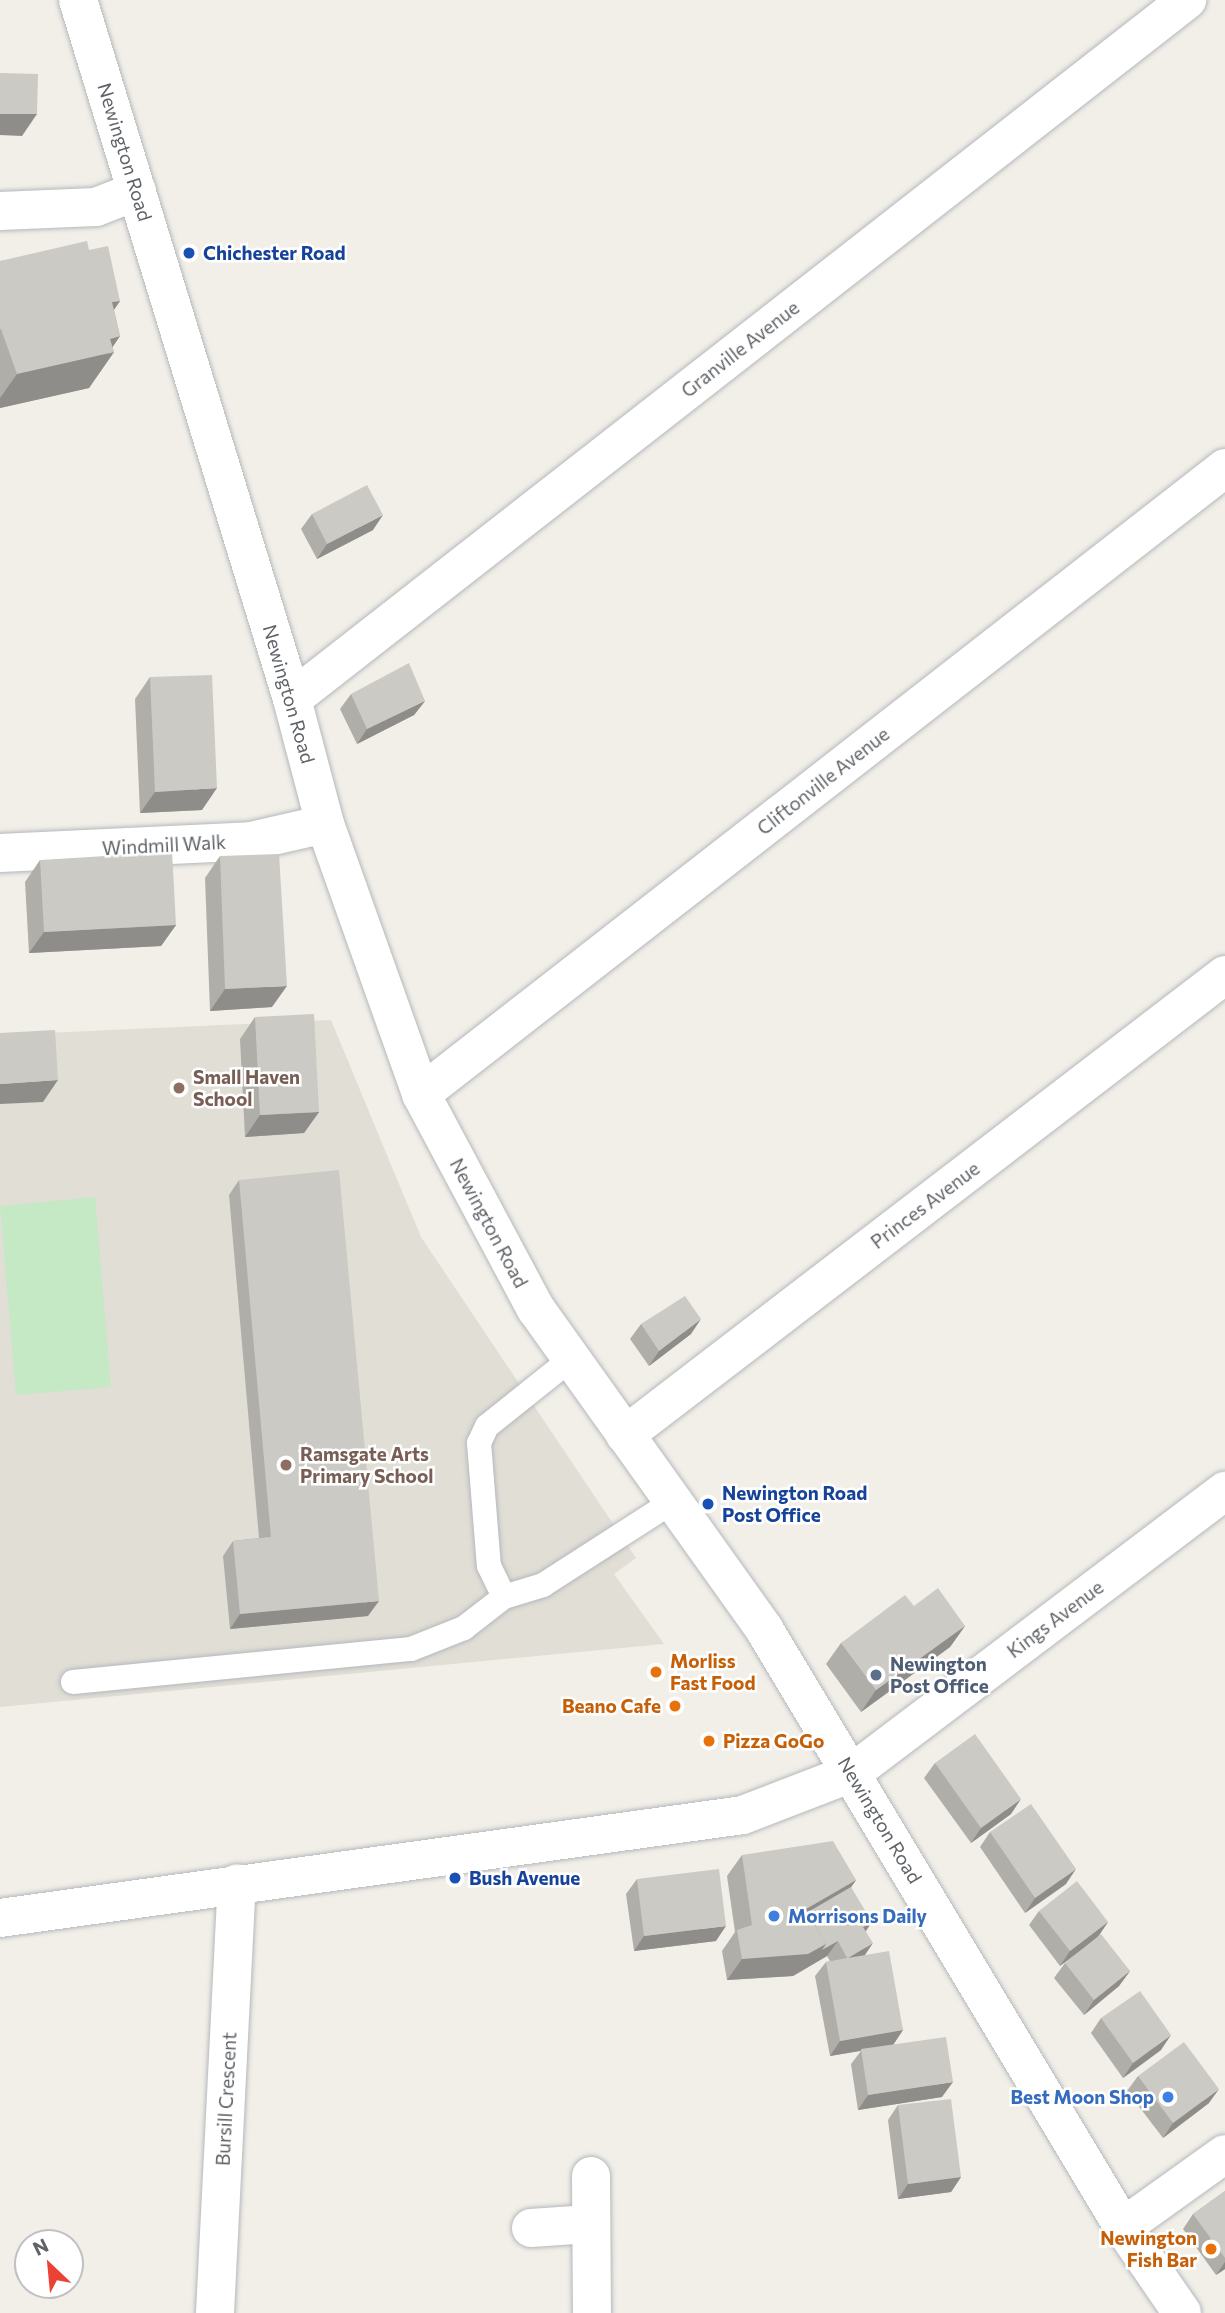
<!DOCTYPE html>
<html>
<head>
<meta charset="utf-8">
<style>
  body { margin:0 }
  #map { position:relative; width:1225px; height:2313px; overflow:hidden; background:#f1efe8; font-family:Commissioner,sans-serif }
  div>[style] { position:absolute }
  .education>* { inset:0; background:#e1ded6 }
  .green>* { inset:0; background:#c5e8c5 }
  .roads { filter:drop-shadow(0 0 2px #b5b8bc) drop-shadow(0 0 2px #b5b8bc) }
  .lane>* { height:24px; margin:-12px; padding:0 12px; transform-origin:12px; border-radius:12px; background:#fff }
  .street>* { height:38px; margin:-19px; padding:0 19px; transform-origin:19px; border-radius:19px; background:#fff }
  .secondary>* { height:38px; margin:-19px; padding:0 19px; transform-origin:19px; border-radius:19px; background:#fff }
  .wall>* { inset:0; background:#afaea9 }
  .shaded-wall>* { inset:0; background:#8f8d8a }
  .building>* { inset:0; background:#cccac5 }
  .dots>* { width:19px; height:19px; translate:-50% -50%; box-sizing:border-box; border:4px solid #fff; border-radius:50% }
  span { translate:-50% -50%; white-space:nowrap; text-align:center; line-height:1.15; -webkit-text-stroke:5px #fff; paint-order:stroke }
  .street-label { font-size:19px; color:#5f6368 }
  .transit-label { font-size:19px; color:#164399; font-weight:700 }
  .left { translate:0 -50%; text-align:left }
  .education-label { font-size:19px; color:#785e54; font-weight:700 }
  .food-label { font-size:19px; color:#c56008; font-weight:700 }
  .right { translate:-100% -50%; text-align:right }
  .service-label { font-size:19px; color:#4e5e75; font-weight:700 }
  .shop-label { font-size:19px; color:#366cbe; font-weight:700 }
  .north { position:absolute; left:14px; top:2229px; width:70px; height:70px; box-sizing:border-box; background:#fff; border:2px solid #bfc1c3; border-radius:50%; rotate:334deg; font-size:19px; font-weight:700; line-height:28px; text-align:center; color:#5f6368 }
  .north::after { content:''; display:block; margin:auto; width:24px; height:32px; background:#ea4335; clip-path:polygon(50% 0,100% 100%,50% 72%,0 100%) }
</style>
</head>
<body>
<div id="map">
  <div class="education">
    <div style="clip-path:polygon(331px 1020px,421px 1237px,636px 1558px,614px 1574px,664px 1644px,0 1707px,0 1035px)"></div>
  </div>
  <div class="green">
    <div style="clip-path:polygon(95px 1197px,111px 1387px,16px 1395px,0 1206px)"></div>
  </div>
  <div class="roads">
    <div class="lane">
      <div style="left:571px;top:1359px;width:107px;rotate:141.4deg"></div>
      <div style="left:487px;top:1426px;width:19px;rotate:115deg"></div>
      <div style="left:479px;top:1443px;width:123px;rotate:85.4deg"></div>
      <div style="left:489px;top:1566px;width:34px;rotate:64deg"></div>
      <div style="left:504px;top:1597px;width:41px;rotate:-17.1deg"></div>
      <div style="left:543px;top:1585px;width:156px;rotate:-32.7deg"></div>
      <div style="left:73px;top:1682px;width:340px;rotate:-5.6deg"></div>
      <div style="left:411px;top:1649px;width:57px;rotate:-21.6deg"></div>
      <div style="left:464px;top:1628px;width:51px;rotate:-37.8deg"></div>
    </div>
    <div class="street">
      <div style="left:0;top:211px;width:96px;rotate:-2.4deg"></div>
      <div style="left:96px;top:207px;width:44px;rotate:-21.3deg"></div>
      <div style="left:292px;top:699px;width:1136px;rotate:-37.99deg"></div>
      <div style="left:0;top:853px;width:251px;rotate:-2.7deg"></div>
      <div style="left:251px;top:841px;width:76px;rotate:-12.9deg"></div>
      <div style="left:421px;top:1094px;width:1019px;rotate:-37.9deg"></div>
      <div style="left:625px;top:1435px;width:756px;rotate:-37.48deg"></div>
      <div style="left:0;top:1918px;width:750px;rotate:-7.89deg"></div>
      <div style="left:743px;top:1815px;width:117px;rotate:-21.1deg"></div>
      <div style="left:852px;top:1773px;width:468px;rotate:-37.1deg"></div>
      <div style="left:591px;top:2176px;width:137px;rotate:89.6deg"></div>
      <div style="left:1123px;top:2227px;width:125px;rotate:-35.6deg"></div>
      <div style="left:531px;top:2228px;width:58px;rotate:-3.9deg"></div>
      <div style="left:215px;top:2313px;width:430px;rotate:-87.1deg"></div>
    </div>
    <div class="secondary">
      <div style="left:78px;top:0;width:731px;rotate:72.98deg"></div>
      <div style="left:292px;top:699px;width:129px;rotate:75.2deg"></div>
      <div style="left:325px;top:824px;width:287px;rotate:70.4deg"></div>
      <div style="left:421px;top:1094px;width:244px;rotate:61.9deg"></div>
      <div style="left:536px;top:1309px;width:393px;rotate:54.5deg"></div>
      <div style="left:764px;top:1629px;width:697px;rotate:59.02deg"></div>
      <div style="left:1123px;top:2227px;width:104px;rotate:55.5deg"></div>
    </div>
  </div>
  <div class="wall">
    <div style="clip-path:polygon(89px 250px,120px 301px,114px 310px,120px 336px,112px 347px,114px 352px,89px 388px,0 408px,0 261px)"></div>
    <div style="clip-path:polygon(312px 514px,373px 530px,317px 559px,301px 529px)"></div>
    <div style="clip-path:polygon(150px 677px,202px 810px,140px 813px,135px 699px)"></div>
    <div style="clip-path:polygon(351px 694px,425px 701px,414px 715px,357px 744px,340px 709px)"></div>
    <div style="clip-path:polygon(220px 856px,272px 1007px,210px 1011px,205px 878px)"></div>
    <div style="clip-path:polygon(40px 860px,176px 925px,161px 946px,29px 953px,25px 882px)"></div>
    <div style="clip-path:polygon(255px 1017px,319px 1112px,304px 1133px,245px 1137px,240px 1039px)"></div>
    <div style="clip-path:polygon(239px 1180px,368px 1616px,230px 1629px,223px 1556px,233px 1541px,259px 1538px,229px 1195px)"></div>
    <div style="clip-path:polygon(641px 1324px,691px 1334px,649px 1366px,630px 1339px)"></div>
    <div style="clip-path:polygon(914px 1606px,965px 1626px,950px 1647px,861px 1712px,826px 1664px,841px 1643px)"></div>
    <div style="clip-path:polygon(935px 1763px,1011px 1814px,971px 1843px,924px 1778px)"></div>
    <div style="clip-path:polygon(990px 1832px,1066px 1884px,1025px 1913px,980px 1847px)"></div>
    <div style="clip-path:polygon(742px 1855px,856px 1880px,851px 1887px,866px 1931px,865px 1955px,903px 2030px,893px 2045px,942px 2097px,858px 2110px,851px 2064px,861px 2051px,830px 2056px,815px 1976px,826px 1962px,830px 1961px,827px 1956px,793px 1976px,727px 1980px,722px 1951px,735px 1932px,727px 1876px)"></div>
    <div style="clip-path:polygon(637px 1879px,716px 1941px,634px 1951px,626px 1894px)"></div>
    <div style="clip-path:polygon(1039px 1911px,1108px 1922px,1098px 1936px,1130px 1971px,1119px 1986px,1084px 2015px,1054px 1978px,1065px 1963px,1085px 1947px,1060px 1966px,1029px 1925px)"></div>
    <div style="clip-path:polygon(1101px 2018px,1161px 2050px,1123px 2078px,1091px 2033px)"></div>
    <div style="clip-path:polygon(1138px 2076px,1209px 2103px,1163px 2138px,1127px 2091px)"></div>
    <div style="clip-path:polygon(898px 2105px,961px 2177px,951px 2192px,898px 2199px,888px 2120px)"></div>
    <div style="clip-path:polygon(1225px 2191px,1225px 2269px,1216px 2275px,1183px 2229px,1193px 2214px)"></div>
  </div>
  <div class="shaded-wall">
    <div style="clip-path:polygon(0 114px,37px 114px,22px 136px,0 135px)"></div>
    <div style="clip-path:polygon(120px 301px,95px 336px,112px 302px)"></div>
    <div style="clip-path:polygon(120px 336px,108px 354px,114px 352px,89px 388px,0 408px,0 398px,17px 374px,110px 339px)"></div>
    <div style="clip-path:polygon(383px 515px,373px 530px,317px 559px,327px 544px)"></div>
    <div style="clip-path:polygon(425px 701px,414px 715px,357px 744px,367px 729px)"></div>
    <div style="clip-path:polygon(217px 788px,202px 810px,140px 813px,155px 792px)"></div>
    <div style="clip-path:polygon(176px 925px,161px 946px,29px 953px,44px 932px)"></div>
    <div style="clip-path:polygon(287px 986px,272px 1007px,210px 1011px,225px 989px)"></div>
    <div style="clip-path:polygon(58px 1080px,43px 1102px,0 1104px,0 1084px)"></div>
    <div style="clip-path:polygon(319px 1112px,304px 1133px,245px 1137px,260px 1115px)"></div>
    <div style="clip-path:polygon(701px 1319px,691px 1334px,649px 1366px,659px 1351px)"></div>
    <div style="clip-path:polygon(379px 1601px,368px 1616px,230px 1629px,240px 1614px)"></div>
    <div style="clip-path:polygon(965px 1626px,950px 1647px,861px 1712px,876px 1690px)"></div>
    <div style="clip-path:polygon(1021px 1799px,1011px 1814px,971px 1843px,981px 1828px)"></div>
    <div style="clip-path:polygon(1076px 1869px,1066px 1884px,1025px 1913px,1035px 1898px)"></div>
    <div style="clip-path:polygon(856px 1880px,841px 1902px,805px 1922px,806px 1909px)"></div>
    <div style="clip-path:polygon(872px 1922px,862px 1937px,863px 1927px)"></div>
    <div style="clip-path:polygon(1108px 1922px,1098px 1937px,1060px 1966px,1070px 1951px)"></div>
    <div style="clip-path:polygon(726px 1926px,716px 1941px,634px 1951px,644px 1936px)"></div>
    <div style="clip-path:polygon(838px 1941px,827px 1956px,793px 1976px,727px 1980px,742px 1959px)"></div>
    <div style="clip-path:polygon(873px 1943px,863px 1958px,848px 1958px)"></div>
    <div style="clip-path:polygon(1130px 1971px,1119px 1986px,1084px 2015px,1094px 2000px)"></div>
    <div style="clip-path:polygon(903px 2030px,893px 2045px,830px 2056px,840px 2041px)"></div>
    <div style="clip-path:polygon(1171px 2035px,1161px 2050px,1123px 2078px,1133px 2063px)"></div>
    <div style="clip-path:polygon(953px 2082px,942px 2097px,858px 2110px,868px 2095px)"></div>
    <div style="clip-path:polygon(1219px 2089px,1209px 2103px,1163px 2138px,1173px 2123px)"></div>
    <div style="clip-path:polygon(961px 2177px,951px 2192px,898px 2199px,908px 2184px)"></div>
    <div style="clip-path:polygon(1225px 2262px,1225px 2269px,1216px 2275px)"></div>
  </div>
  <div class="building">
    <div style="clip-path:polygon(0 73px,38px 74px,37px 114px,0 114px)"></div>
    <div style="clip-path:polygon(87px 241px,89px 250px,108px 246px,120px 301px,112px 302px,120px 336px,110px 339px,114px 352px,17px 374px,1px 329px,0 329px,0 261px)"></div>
    <div style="clip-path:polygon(367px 485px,383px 515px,327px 544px,312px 514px)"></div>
    <div style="clip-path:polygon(409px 663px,425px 701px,367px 729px,351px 694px)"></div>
    <div style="clip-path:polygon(212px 675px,217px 788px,155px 792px,150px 677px)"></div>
    <div style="clip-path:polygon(172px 852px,176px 925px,44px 932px,40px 860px)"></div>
    <div style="clip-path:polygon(279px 854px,287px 986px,225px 989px,220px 856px)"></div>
    <div style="clip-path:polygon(314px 1014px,319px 1112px,260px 1115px,255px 1017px)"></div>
    <div style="clip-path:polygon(55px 1030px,58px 1080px,0 1084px,0 1033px)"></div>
    <div style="clip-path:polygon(339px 1170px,379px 1601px,240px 1614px,233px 1541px,271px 1537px,239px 1180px)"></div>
    <div style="clip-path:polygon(685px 1296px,701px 1319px,659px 1351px,641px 1324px)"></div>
    <div style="clip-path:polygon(938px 1588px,965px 1626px,876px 1690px,841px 1643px,905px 1595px,914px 1606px)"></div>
    <div style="clip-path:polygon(975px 1734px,1021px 1799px,981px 1828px,935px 1763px)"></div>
    <div style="clip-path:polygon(1031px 1804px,1076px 1869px,1035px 1898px,990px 1832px)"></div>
    <div style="clip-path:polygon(833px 1841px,856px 1880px,806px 1909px,826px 1944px,808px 1954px,742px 1959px,737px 1930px,752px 1925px,742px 1855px)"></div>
    <div style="clip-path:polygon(719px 1869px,726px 1926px,644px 1936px,637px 1879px)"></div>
    <div style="clip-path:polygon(1077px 1881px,1108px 1922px,1070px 1951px,1039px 1911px)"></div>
    <div style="clip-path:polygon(851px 1887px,872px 1922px,863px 1927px,873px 1943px,848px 1958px,889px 1951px,903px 2030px,840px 2041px,826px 1962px,847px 1958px,838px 1941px,822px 1950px,826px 1944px,808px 1912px)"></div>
    <div style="clip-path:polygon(1101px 1934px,1130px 1971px,1094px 2000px,1065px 1963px)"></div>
    <div style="clip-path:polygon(1140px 1991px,1171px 2035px,1133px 2063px,1101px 2018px)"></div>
    <div style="clip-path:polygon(946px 2037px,953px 2082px,868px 2095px,861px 2049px)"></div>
    <div style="clip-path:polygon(1184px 2042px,1219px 2089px,1173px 2123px,1138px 2076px)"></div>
    <div style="clip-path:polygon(951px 2099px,961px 2177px,908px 2184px,898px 2105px)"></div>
    <div style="clip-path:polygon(1225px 2191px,1225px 2258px,1193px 2214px)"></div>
  </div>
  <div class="dots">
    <div style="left:189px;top:253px;background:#1a4fb4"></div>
    <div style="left:179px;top:1088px;background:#8d6e63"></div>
    <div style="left:286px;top:1465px;background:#8d6e63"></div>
    <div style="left:708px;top:1504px;background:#1a4fb4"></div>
    <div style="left:656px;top:1672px;background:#e8710a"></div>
    <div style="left:876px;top:1675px;background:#5c6f8a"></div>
    <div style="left:675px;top:1706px;background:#e8710a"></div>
    <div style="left:709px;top:1741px;background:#e8710a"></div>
    <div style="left:455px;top:1878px;background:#1a4fb4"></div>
    <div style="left:774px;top:1916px;background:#3f7fe0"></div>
    <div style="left:1168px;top:2097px;background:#3f7fe0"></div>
    <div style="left:1211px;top:2249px;background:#e8710a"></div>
  </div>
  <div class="street-label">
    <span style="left:125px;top:152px;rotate:73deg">Newington Road</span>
    <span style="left:740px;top:349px;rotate:-38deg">Granville Avenue</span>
    <span style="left:289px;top:694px;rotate:74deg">Newington Road</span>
    <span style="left:823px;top:781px;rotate:-38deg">Cliftonville Avenue</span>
    <span style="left:164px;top:845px;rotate:-3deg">Windmill Walk</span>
    <span style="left:925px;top:1205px;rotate:-37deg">Princes Avenue</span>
    <span style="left:489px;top:1223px;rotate:62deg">Newington Road</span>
    <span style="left:1055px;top:1619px;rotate:-37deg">Kings Avenue</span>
    <span style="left:880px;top:1820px;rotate:59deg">Newington Road</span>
    <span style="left:226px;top:2099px;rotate:-87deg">Bursill Crescent</span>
  </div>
  <div class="transit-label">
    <span class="left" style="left:203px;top:253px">Chichester Road</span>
    <span class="left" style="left:722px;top:1504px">Newington Road<br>Post Office</span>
    <span class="left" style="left:469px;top:1878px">Bush Avenue</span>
  </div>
  <div class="education-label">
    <span class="left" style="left:193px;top:1088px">Small Haven<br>School</span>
    <span class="left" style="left:300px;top:1465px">Ramsgate Arts<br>Primary School</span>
  </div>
  <div class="food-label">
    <span class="left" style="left:670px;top:1672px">Morliss<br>Fast Food</span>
    <span class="right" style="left:661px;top:1706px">Beano Cafe</span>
    <span class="left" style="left:723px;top:1741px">Pizza GoGo</span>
    <span class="right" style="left:1197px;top:2249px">Newington<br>Fish Bar</span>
  </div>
  <div class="service-label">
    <span class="left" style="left:890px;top:1675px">Newington<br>Post Office</span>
  </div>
  <div class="shop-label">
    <span class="left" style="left:788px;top:1916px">Morrisons Daily</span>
    <span class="right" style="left:1154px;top:2097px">Best Moon Shop</span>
  </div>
  <div class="north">N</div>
</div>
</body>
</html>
